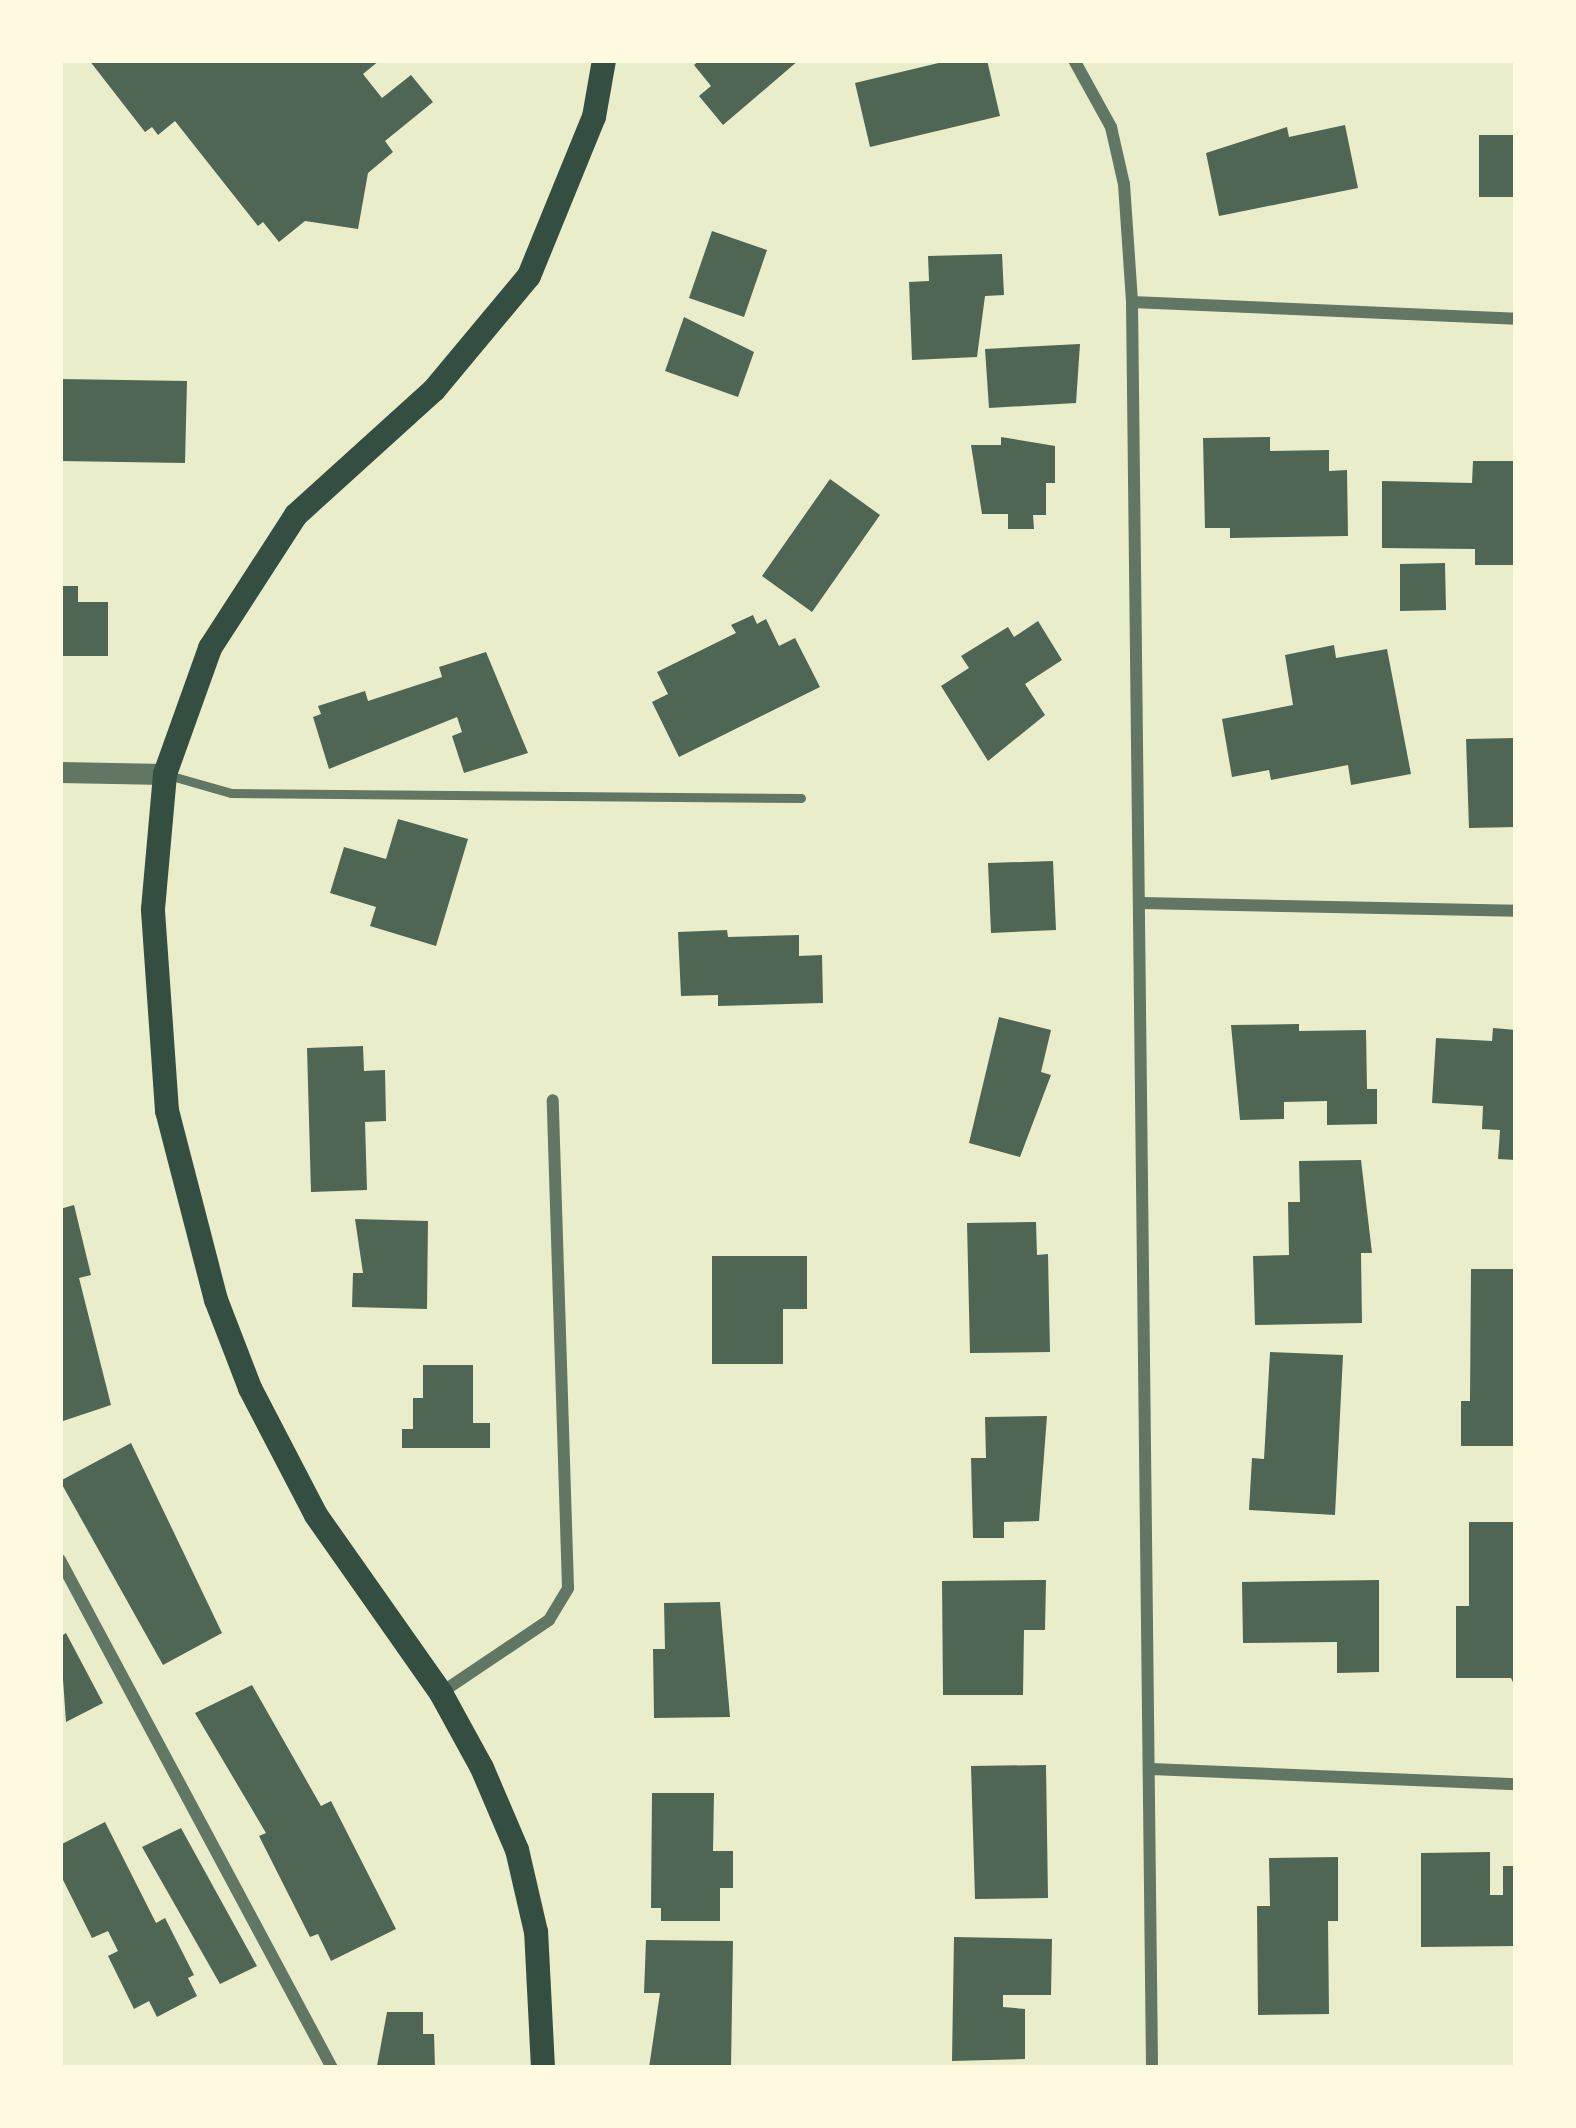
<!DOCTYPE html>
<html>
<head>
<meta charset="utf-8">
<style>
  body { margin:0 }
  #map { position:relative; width:1576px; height:2128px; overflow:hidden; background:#e9edc9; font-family:Spectral,serif }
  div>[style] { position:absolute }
  .building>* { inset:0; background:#4f6655 }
  .service>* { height:9px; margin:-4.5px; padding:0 4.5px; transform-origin:4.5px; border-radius:4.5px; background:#617663 }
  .minor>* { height:12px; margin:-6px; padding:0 6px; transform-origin:6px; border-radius:6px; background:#617663 }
  .tertiary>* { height:21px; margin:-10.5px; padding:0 10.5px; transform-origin:10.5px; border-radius:10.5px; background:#617663 }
  .secondary>* { height:24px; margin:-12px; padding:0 12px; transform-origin:12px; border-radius:12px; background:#344e41 }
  span { translate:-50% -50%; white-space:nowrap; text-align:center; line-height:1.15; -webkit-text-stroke:10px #fefae0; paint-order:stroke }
  .frame { position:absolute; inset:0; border:63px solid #fefae0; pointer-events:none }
</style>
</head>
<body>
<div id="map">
  <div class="building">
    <div style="clip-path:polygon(89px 60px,380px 60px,363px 74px,382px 98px,411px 75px,433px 102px,385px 141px,393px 152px,368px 173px,358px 229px,305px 221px,279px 242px,263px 222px,258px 226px,175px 121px,158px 135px,152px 127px,145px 132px)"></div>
    <div style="clip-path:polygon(700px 60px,799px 60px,723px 125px,699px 96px,711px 86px,694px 65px)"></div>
    <div style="clip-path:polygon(951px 60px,987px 60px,1000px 116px,870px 147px,855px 83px)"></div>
    <div style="clip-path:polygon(1345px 125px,1358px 188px,1219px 216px,1206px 153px,1287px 127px,1289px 137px)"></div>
    <div style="clip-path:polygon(1479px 135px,1516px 135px,1516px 197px,1479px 197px)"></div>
    <div style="clip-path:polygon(712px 231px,767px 250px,744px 317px,689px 298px)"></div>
    <div style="clip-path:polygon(1002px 254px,1004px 295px,985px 296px,977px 357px,912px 360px,909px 282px,929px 281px,928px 256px)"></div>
    <div style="clip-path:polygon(684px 317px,754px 352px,738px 397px,665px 371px)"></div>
    <div style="clip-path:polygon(1080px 344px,1076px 403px,989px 408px,985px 349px)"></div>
    <div style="clip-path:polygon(60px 379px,187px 381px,185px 463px,60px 461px)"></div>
    <div style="clip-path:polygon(1001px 437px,1055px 446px,1055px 483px,1046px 483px,1046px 515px,1033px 515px,1034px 529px,1008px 529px,1008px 514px,982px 514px,971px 445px,1001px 445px)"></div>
    <div style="clip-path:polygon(1270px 437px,1270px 451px,1329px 450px,1329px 471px,1347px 470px,1348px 536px,1230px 538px,1230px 528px,1205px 528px,1203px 438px)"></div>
    <div style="clip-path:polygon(1473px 461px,1516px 461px,1516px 565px,1475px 565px,1475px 549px,1382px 548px,1382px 481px,1472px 483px)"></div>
    <div style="clip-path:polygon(830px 479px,880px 515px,812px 612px,762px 576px)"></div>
    <div style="clip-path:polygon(1445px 563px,1446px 610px,1400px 611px,1400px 564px)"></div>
    <div style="clip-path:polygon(60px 586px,78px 586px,78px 602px,108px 602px,108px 656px,60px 656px)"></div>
    <div style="clip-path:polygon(753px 615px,757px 624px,766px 619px,779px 646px,795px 638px,820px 687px,679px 757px,652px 702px,668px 694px,657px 672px,736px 633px,731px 625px)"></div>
    <div style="clip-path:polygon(1038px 621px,1062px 660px,1025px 684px,1045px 715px,988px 761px,941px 686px,969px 668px,961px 656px,1008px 627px,1014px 637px)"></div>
    <div style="clip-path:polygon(1334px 645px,1336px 658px,1387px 649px,1411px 774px,1351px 785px,1348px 765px,1271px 780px,1269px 770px,1232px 777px,1222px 719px,1293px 705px,1285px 655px)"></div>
    <div style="clip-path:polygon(486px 652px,528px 753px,464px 773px,452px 736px,462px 732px,457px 717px,329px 769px,313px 717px,321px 714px,318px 706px,365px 691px,368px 701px,442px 677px,439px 667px)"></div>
    <div style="clip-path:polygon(1516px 738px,1516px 827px,1469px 828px,1466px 739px)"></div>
    <div style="clip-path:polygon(398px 819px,468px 839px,436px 946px,370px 926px,376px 907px,330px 893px,344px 847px,386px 859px)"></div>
    <div style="clip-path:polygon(1053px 861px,1056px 930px,991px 933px,988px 863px)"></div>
    <div style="clip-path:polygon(727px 930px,728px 937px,799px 935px,799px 956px,822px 955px,823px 1003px,718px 1006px,718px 995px,681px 996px,678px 932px)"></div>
    <div style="clip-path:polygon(999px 1017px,1051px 1030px,1041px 1072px,1051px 1075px,1020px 1157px,969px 1143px)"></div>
    <div style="clip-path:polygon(1299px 1024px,1299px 1031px,1366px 1030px,1367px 1089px,1377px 1089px,1377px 1124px,1327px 1125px,1327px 1101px,1284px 1102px,1284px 1119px,1240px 1120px,1231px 1025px)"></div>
    <div style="clip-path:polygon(1493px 1028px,1516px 1030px,1516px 1160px,1498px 1159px,1500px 1130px,1482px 1129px,1483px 1106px,1432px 1103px,1436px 1038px,1492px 1041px)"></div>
    <div style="clip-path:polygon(363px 1046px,364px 1071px,385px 1070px,386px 1121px,365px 1122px,367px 1190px,311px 1192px,307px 1048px)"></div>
    <div style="clip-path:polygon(1361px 1160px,1372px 1253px,1361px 1253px,1362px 1323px,1255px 1325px,1253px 1256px,1289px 1255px,1288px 1202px,1300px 1202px,1299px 1161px)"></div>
    <div style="clip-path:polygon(74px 1205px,91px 1275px,79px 1278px,111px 1405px,60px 1422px,60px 1209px)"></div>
    <div style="clip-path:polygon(355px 1219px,428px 1221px,427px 1309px,352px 1307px,353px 1273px,363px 1273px)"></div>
    <div style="clip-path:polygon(1036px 1222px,1037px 1255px,1048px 1254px,1050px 1352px,970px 1353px,967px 1223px)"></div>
    <div style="clip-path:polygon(712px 1256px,807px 1256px,807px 1309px,783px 1309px,783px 1364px,712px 1364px)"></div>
    <div style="clip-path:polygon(1471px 1269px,1516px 1269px,1516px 1446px,1461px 1446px,1461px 1401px,1470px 1401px)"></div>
    <div style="clip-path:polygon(1270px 1352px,1343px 1355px,1335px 1515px,1249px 1510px,1252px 1458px,1264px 1459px)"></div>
    <div style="clip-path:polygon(423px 1365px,473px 1365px,473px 1423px,490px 1423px,490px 1448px,402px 1448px,402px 1429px,413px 1429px,413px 1398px,423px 1398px)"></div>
    <div style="clip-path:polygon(1047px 1416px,1039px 1521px,1004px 1522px,1004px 1538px,973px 1538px,971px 1458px,986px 1458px,985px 1417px)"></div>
    <div style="clip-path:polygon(131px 1443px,222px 1633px,163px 1665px,60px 1481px)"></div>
    <div style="clip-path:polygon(1469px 1522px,1516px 1522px,1516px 1689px,1511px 1678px,1456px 1678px,1456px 1606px,1469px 1606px)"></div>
    <div style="clip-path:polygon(1046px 1580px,1045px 1630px,1024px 1630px,1023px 1695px,943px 1695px,942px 1581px)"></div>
    <div style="clip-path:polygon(1379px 1580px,1379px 1672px,1337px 1673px,1337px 1642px,1243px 1643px,1242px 1582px)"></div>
    <div style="clip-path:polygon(720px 1602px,730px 1717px,654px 1718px,653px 1649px,665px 1649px,664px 1603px)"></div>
    <div style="clip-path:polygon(66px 1633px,103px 1703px,66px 1722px,60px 1637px)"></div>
    <div style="clip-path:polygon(252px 1685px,321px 1806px,331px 1801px,396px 1929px,331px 1961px,318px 1934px,310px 1937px,259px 1836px,266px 1833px,195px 1713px)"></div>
    <div style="clip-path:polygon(1046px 1765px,1048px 1898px,975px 1899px,971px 1766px)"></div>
    <div style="clip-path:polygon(652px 1793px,714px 1793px,713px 1851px,733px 1851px,733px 1888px,720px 1888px,720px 1921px,661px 1921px,661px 1908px,651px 1908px)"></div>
    <div style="clip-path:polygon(105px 1822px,156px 1923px,165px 1918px,194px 1975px,188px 1978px,197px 1996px,157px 2017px,149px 2001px,134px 2009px,108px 1956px,118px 1951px,108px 1931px,92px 1938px,60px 1874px,60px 1845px)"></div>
    <div style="clip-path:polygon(181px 1828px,257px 1966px,220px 1984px,142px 1847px)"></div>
    <div style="clip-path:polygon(1490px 1852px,1490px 1895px,1503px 1895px,1503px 1866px,1516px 1866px,1516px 1946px,1421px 1947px,1421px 1853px)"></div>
    <div style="clip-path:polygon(1338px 1857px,1338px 1921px,1328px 1921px,1329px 2014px,1258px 2015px,1257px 1906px,1270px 1906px,1269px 1858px)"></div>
    <div style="clip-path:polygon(954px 1937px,1052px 1939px,1051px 1995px,1003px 1995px,1003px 2007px,1025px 2009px,1025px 2059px,952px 2061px)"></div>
    <div style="clip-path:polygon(646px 1940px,733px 1941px,731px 2068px,649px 2068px,660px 1993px,644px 1993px)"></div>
    <div style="clip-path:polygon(387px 2012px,423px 2012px,423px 2034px,434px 2034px,435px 2068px,377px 2066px)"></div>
  </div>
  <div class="service">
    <div style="left:168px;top:775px;width:66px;rotate:15.9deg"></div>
    <div style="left:231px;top:793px;width:570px;rotate:0.5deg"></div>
  </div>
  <div class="minor">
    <div style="left:1074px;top:60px;width:77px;rotate:61.1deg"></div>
    <div style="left:1111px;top:127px;width:58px;rotate:77.2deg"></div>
    <div style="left:1124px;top:184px;width:118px;rotate:86.1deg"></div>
    <div style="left:1132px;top:302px;width:1766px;rotate:89.35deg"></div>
    <div style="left:1132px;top:302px;width:384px;rotate:2.5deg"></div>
    <div style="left:1141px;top:903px;width:375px;rotate:1.2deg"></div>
    <div style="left:60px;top:1560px;width:576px;rotate:61.83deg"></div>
    <div style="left:442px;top:1692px;width:129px;rotate:-33.9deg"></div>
    <div style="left:549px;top:1620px;width:37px;rotate:-59deg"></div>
    <div style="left:568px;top:1588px;width:488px;rotate:-91.8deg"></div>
    <div style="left:1151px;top:1769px;width:365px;rotate:2.4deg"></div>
  </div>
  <div class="tertiary">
    <div style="left:60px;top:772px;width:105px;rotate:1.1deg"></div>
  </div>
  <div class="secondary">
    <div style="left:543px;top:2068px;width:136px;rotate:-92.9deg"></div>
    <div style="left:536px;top:1932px;width:84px;rotate:-103deg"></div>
    <div style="left:517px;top:1850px;width:89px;rotate:-113.1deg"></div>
    <div style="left:482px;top:1768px;width:85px;rotate:-118.7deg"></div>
    <div style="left:441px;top:1693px;width:218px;rotate:-125.1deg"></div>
    <div style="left:316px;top:1515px;width:143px;rotate:-117.5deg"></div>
    <div style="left:250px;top:1388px;width:94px;rotate:-111.1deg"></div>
    <div style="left:216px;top:1300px;width:195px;rotate:-104.5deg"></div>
    <div style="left:167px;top:1111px;width:202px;rotate:-94deg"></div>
    <div style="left:153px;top:909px;width:136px;rotate:-84.9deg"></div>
    <div style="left:165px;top:774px;width:134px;rotate:-70.3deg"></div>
    <div style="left:210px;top:648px;width:158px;rotate:-57.1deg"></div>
    <div style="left:296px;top:515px;width:186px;rotate:-42.2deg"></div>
    <div style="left:434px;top:390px;width:148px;rotate:-50.2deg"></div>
    <div style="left:529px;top:276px;width:172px;rotate:-67.8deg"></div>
    <div style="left:594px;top:117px;width:58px;rotate:-80deg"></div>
  </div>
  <div class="frame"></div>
</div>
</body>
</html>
